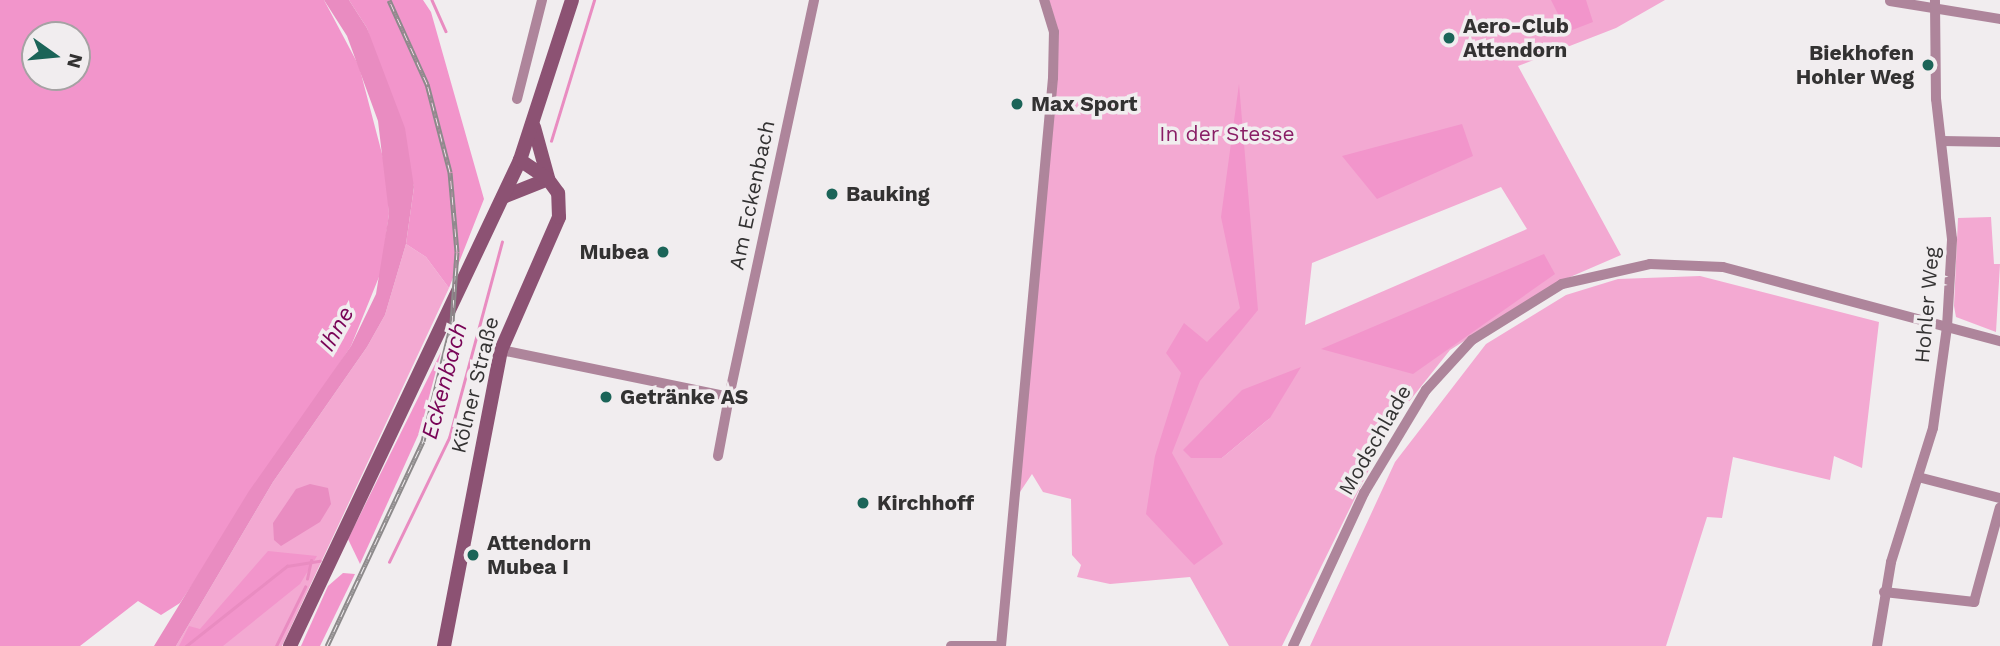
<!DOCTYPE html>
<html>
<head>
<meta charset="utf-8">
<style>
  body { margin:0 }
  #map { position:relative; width:2000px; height:646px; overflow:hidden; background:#f1edef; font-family:"Work Sans",sans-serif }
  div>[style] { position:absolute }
  .green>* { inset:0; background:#f3a9d2 }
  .forest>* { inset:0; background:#f295cb }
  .water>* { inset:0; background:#e98cc1 }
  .stream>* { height:2.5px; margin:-1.25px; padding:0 1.25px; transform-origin:1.25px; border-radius:1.25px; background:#e98cc1 }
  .street>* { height:10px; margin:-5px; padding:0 5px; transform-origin:5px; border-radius:5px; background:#ae859b }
  .secondary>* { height:14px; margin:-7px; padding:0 7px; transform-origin:7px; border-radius:7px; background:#8c5273 }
  .rail>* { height:5px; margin-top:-2.5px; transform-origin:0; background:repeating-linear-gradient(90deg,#f1edef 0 8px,#8d8a8b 0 16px); box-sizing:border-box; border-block:2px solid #8d8a8b }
  .dots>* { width:19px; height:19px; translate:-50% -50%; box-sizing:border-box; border:4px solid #f1edef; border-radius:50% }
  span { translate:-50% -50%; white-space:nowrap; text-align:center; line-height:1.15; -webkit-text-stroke:7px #f1edef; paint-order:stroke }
  .poi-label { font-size:21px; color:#333232; font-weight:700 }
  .left { translate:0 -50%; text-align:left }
  .right { translate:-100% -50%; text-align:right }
  .park-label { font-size:21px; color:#891d65 }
  .street-label { font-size:21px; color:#333232 }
  .water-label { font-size:23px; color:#780356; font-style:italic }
  .north { position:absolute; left:21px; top:21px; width:70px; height:70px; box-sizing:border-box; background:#f1edef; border:2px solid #a5a2a3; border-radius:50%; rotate:105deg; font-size:19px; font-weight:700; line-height:28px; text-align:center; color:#333232 }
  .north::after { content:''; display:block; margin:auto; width:24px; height:32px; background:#1b6458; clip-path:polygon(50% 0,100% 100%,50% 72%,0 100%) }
</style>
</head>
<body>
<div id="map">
  <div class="green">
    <div style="clip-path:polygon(evenodd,1049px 0,1665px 0,1616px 28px,1518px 66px,1621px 255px,1554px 284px,1450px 350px,1392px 423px,1282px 646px,1229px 646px,1190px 577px,1110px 584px,1077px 577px,1081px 565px,1072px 555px,1071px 499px,1043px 492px,1032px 474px,1018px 495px,1058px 30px,1049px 0,1501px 187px,1527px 229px,1305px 325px,1312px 263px,1501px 187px,1049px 0,1270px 418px,1222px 458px,1192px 458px,1270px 418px)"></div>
    <div style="clip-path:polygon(1991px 217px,1994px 264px,2000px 264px,1996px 332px,1956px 317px,1954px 306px,1958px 218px)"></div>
    <div style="clip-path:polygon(406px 244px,426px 257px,449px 288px,282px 646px,176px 646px,273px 482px,367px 347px,385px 315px)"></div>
    <div style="clip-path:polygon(1700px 276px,1879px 322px,1862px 468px,1834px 456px,1830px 480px,1733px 457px,1722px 518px,1707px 517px,1666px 646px,1310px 646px,1395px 462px,1486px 344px,1566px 295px,1618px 279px)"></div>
  </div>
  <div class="forest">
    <div style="clip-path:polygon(evenodd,0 0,324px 0,359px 66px,386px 169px,389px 214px,381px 272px,351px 346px,180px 603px,161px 615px,138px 601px,80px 646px,0 646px,0 0,35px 35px,77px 35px,77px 77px,35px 77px,35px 35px)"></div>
    <div style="clip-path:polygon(349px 0,423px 0,431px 12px,484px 199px,449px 288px,426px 257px,406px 244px,414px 187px,367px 28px)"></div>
    <div style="clip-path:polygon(1551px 0,1586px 0,1593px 22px,1567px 32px)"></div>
    <div style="clip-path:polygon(1239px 84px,1258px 310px,1200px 381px,1172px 453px,1223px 544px,1194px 565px,1146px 514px,1155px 456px,1181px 373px,1166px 353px,1184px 323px,1207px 342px,1240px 308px,1221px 217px)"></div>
    <div style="clip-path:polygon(1462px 124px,1473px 156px,1377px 199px,1342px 156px)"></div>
    <div style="clip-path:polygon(1544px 254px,1555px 274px,1413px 374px,1321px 349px)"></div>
    <div style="clip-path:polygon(441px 352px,420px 431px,360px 564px,348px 539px)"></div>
    <div style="clip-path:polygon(1301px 367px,1270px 418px,1222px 458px,1191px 458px,1183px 450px,1242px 390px)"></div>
    <div style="clip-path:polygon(268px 551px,317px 556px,300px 584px,223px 646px,179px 646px,189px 626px,200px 629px)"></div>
    <div style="clip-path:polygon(343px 573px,355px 574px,320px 646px,301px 646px,328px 586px)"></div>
  </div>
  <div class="water">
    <div style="clip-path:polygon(324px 0,349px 0,367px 28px,405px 128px,414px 187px,406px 244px,385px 315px,367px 347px,273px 482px,176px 646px,154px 646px,249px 491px,351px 346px,376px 294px,389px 214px,378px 121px,347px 36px)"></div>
    <div style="clip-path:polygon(310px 484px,328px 488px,331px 504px,320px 522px,281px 546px,274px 540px,273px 523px,296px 489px)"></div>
  </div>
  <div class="stream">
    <div style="left:432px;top:0;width:34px;rotate:66deg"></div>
    <div style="left:551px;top:141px;width:147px;rotate:-73deg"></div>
    <div style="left:389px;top:562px;width:138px;rotate:-64.2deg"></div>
    <div style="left:449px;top:438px;width:203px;rotate:-74.9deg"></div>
    <div style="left:307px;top:579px;width:19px;rotate:-78deg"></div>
    <div style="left:186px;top:646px;width:129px;rotate:-38.4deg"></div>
    <div style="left:287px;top:566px;width:33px;rotate:-9deg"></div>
    <div style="left:276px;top:646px;width:66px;rotate:-63.8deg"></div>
  </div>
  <div class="street">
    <div style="left:1890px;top:1px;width:111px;rotate:9.3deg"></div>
    <div style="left:517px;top:99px;width:102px;rotate:-75.8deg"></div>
    <div style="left:1942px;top:141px;width:58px;rotate:1deg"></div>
    <div style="left:501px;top:350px;width:233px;rotate:11.6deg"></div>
    <div style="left:729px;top:397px;width:60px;rotate:100.6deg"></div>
    <div style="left:729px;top:397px;width:406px;rotate:-77.9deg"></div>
    <div style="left:1918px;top:477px;width:85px;rotate:14.4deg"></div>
    <div style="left:1884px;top:592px;width:91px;rotate:6.3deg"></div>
    <div style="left:1974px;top:602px;width:98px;rotate:-74.7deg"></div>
    <div style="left:951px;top:646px;width:44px"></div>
    <div style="left:1001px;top:646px;width:570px;rotate:-84.77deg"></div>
    <div style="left:1053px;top:78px;width:46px;rotate:-88.8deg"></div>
    <div style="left:1054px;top:32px;width:34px;rotate:-107deg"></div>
    <div style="left:1293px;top:646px;width:169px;rotate:-65.1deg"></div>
    <div style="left:1364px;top:493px;width:120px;rotate:-59deg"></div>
    <div style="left:1426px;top:390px;width:68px;rotate:-47.4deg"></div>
    <div style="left:1472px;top:340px;width:106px;rotate:-31.9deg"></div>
    <div style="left:1562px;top:284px;width:90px;rotate:-12.8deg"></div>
    <div style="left:1650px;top:264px;width:73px;rotate:2.4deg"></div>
    <div style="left:1723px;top:267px;width:287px;rotate:15deg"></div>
    <div style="left:1877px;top:646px;width:85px;rotate:-80.5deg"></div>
    <div style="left:1891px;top:562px;width:140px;rotate:-72.6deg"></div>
    <div style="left:1933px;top:428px;width:102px;rotate:-82.1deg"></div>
    <div style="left:1947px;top:327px;width:88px;rotate:-86.7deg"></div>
    <div style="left:1952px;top:239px;width:141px;rotate:-96.5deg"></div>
    <div style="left:1936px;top:99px;width:99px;rotate:-90.6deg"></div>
  </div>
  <div class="secondary">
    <div style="left:534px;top:127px;width:53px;rotate:74.6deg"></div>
    <div style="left:503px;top:197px;width:48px;rotate:-21.8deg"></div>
    <div style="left:290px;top:646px;width:538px;rotate:-64.67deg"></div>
    <div style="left:520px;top:160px;width:168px;rotate:-72deg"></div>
    <div style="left:444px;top:646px;width:301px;rotate:-79.1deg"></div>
    <div style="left:501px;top:350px;width:145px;rotate:-66.4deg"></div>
    <div style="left:559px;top:217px;width:24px;rotate:-92deg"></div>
    <div style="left:558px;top:193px;width:17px;rotate:-126deg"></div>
    <div style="left:548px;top:179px;width:34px;rotate:-146deg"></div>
  </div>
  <div class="rail">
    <div style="left:327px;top:646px;width:226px;rotate:-64.9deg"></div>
    <div style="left:423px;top:441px;width:122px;rotate:-76.2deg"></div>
    <div style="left:452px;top:323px;width:71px;rotate:-86deg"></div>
    <div style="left:457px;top:252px;width:80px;rotate:-95deg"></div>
    <div style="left:450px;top:172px;width:91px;rotate:-104.6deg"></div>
    <div style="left:427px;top:84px;width:92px;rotate:-114.3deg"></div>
  </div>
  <div class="dots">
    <div style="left:1449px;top:38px;background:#1b6458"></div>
    <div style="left:1928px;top:65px;background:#1b6458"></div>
    <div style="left:1017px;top:104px;background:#1b6458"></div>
    <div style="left:832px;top:194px;background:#1b6458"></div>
    <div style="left:663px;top:252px;background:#1b6458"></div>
    <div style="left:606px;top:397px;background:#1b6458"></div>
    <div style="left:863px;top:503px;background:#1b6458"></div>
    <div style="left:473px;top:555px;background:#1b6458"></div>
  </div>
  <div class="poi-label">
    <span class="left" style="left:1463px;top:38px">Aero-Club<br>Attendorn</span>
    <span class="right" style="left:1914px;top:65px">Biekhofen<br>Hohler Weg</span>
    <span class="left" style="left:1031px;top:104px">Max Sport</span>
    <span class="left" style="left:846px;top:194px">Bauking</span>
    <span class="right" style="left:649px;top:252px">Mubea</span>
    <span class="left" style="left:620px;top:397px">Getränke AS</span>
    <span class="left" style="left:877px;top:503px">Kirchhoff</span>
    <span class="left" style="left:487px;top:555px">Attendorn<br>Mubea I</span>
  </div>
  <div class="park-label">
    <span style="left:1227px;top:134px">In der Stesse</span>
  </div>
  <div class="street-label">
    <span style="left:752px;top:195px;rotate:-78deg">Am Eckenbach</span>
    <span style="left:1927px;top:305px;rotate:-85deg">Hohler Weg</span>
    <span style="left:475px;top:385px;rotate:-76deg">Kölner Straße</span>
    <span style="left:1375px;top:440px;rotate:-60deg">Modschlade</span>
  </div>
  <div class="water-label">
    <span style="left:337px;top:329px;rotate:-61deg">Ihne</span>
    <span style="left:445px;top:381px;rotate:-75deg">Eckenbach</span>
  </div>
  <div class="north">N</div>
</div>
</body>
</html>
